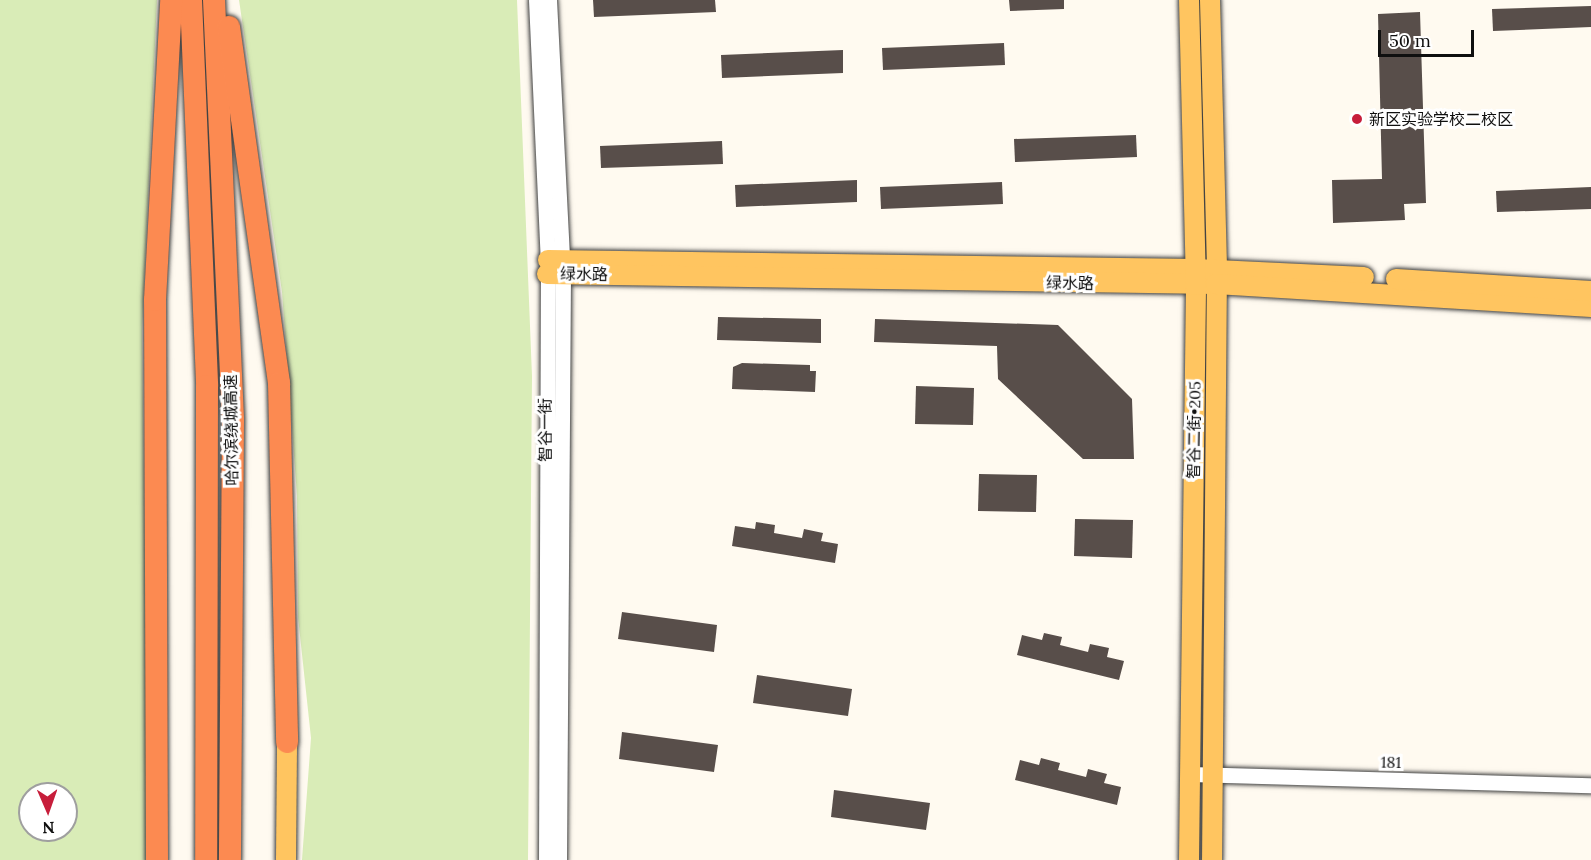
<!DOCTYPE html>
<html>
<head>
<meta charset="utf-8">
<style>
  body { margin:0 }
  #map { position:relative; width:1591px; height:860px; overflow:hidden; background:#fffaf0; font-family:Lora,"Noto Sans SC",serif }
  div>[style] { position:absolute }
  .green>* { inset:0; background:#d9ecb7 }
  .building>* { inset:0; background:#584e4a }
  .roads { filter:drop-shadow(0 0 2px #424242) drop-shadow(0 0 2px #424242) }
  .minor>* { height:15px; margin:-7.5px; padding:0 7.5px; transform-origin:7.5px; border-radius:7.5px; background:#fff }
  .major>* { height:20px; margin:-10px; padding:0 10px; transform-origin:10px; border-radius:10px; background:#ffc560 }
  .highway>* { height:22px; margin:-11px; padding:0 11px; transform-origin:11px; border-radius:11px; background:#fc8a51 }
  .dots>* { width:16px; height:16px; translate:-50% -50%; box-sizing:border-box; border:3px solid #fff; border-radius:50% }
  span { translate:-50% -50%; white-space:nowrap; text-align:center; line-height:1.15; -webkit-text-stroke:6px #fff; paint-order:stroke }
  .poi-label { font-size:16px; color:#0f0f0f }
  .left { translate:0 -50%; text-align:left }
  .street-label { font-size:16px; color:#0f0f0f }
  .north { position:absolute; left:18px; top:782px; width:60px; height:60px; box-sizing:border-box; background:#fff; border:2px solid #9f9f9f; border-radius:50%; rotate:178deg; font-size:16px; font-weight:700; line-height:24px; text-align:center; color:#0f0f0f }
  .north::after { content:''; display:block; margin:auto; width:21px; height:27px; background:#c71e3b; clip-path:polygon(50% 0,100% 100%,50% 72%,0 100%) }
  .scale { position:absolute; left:1378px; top:30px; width:96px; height:27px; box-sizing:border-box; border:3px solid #0f0f0f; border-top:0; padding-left:8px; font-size:18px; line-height:21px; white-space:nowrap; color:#0f0f0f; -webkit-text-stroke:4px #fff; paint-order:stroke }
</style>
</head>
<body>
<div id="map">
  <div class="green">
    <div style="clip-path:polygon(evenodd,0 0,157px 0,142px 331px,149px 860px,0 860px,0 0,30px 794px,66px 794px,66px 830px,30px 830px,30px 794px)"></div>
    <div style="clip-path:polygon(239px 0,517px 0,532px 376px,528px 860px,302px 860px,311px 738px,298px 617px,297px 496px,282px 292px)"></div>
  </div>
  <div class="building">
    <div style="clip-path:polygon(593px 0,715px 0,716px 12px,594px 17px)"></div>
    <div style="clip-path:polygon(1009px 0,1064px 0,1064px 9px,1010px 11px)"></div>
    <div style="clip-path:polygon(1591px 6px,1591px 27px,1493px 31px,1492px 9px)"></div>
    <div style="clip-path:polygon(1420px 12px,1426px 203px,1404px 204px,1405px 220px,1333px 223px,1332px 180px,1382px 179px,1378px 14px)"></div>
    <div style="clip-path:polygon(1004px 43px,1005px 65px,883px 70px,882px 48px)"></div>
    <div style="clip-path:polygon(843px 50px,843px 73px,722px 78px,721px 55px)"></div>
    <div style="clip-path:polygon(1136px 135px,1137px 157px,1015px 162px,1014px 139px)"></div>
    <div style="clip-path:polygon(722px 141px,723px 164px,601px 168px,600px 146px)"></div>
    <div style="clip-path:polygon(857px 180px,857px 202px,736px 207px,735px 185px)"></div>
    <div style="clip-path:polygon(1002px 182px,1003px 204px,881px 209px,880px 187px)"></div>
    <div style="clip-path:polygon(1591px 187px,1591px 209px,1497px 212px,1496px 191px)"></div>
    <div style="clip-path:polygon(718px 317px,821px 319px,821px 343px,717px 340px)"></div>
    <div style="clip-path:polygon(875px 319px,1058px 325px,1132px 399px,1134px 459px,1083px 459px,998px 379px,997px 346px,874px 342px)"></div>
    <div style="clip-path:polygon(742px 363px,810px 365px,810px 371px,816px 371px,815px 392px,732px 389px,733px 367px)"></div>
    <div style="clip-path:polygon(916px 386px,974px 388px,973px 425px,915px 424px)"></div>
    <div style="clip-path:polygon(979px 474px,1037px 475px,1036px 512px,978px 511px)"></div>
    <div style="clip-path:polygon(1075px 519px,1133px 520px,1132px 558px,1074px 556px)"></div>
    <div style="clip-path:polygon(756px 522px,775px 525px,774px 533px,802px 538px,804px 529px,823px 533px,821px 541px,838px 544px,835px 563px,732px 546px,735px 526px,755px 529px)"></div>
    <div style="clip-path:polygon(622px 612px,717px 625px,714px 652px,618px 639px)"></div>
    <div style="clip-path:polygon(1044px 633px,1062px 637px,1060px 645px,1088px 652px,1090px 644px,1109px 648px,1107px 657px,1124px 661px,1119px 680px,1017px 655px,1022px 635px,1042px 640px)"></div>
    <div style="clip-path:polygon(757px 675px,852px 689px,848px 716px,753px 703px)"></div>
    <div style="clip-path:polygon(622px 732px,718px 745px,714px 772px,619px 759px)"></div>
    <div style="clip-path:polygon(1041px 758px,1060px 763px,1058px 770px,1086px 777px,1088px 769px,1107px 774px,1104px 783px,1121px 787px,1117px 805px,1015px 780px,1020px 760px,1039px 765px)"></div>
    <div style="clip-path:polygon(834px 790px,930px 803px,926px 830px,831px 817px)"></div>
  </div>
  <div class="roads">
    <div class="minor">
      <div style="left:536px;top:0;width:260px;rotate:87.4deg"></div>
      <div style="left:548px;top:260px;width:600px;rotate:90.19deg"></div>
      <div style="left:549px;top:0;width:274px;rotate:87.1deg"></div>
      <div style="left:563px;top:274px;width:586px;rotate:90.39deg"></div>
      <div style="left:1189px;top:774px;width:402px;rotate:1.6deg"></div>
    </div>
    <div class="major">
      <div style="left:1210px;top:0;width:269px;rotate:88.5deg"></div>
      <div style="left:1217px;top:269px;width:591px;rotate:90.48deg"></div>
      <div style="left:548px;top:260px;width:647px;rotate:0.8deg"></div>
      <div style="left:1195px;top:269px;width:169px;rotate:2.7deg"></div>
      <div style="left:547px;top:274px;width:669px;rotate:0.86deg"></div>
      <div style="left:1216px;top:284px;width:376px;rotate:3.5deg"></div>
      <div style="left:1396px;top:279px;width:195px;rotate:3.5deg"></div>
      <div style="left:286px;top:860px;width:118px;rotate:-89.5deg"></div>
      <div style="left:1189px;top:860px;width:575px;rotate:-89.3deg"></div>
      <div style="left:1196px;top:285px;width:285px;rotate:-91.4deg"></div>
    </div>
    <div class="highway">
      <div style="left:191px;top:0;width:386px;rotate:87.6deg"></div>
      <div style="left:207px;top:386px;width:474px;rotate:90.1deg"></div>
      <div style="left:214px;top:0;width:420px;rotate:87.4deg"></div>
      <div style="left:233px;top:420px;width:440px;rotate:90.4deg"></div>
      <div style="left:229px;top:27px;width:359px;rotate:82deg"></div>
      <div style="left:279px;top:383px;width:359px;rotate:88.7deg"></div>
      <div style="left:157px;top:860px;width:560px;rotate:-90.2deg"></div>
      <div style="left:155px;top:300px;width:300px;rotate:-86.9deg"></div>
    </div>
  </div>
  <div class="dots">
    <div style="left:1357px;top:119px;background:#c71e3b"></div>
  </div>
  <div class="poi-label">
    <span class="left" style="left:1369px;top:119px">新区实验学校二校区</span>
  </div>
  <div class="street-label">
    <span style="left:584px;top:274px;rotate:1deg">绿水路</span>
    <span style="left:1070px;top:283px;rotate:1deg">绿水路</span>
    <span style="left:231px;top:430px;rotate:-91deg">哈尔滨绕城高速</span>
    <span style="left:545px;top:430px;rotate:-90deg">智谷一街</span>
    <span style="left:1194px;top:430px;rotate:-89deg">智谷二街•205</span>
    <span style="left:1391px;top:762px;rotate:1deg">181</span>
  </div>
  <div class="north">N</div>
  <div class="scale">50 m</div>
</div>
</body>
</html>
